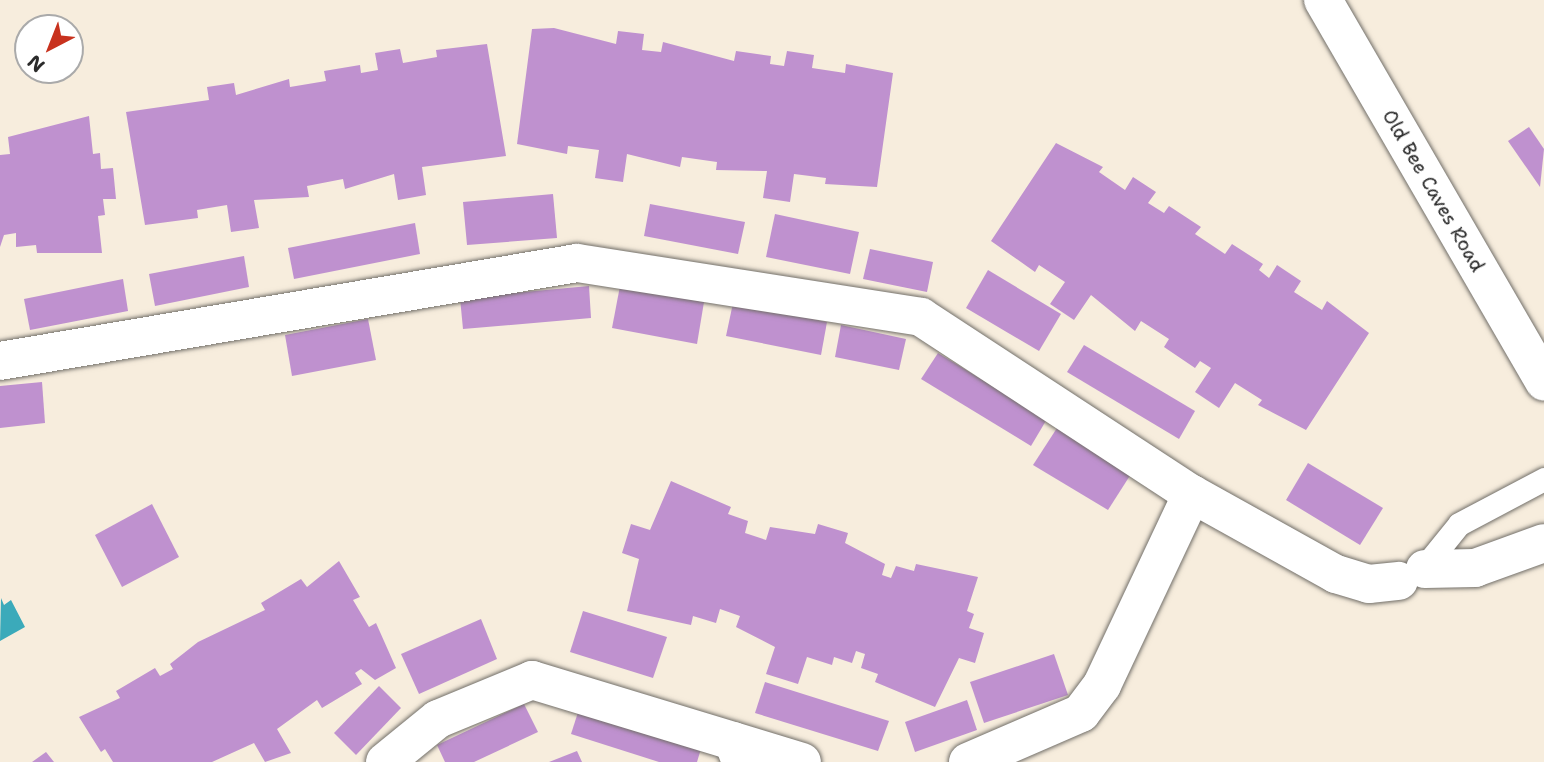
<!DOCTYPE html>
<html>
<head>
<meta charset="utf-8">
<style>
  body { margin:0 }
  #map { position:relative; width:1544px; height:762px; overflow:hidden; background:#f7eddd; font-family:"Shantell Sans",sans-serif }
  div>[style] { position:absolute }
  .water>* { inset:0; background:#3baaba }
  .building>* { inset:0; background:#bf91cf }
  .roads { filter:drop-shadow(0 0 2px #726f69) drop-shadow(0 0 2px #726f69) }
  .service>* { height:23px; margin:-11.5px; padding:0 11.5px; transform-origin:11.5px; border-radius:11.5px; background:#fff }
  .minor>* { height:38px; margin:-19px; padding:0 19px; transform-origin:19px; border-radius:19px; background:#fff }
  .tertiary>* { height:38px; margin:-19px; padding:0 19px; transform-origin:19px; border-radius:19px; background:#fff }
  span { translate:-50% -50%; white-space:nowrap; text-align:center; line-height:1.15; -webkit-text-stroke:5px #fff; paint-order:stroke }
  .street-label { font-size:19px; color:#2b2b2b }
  .north { position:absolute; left:14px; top:14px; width:70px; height:70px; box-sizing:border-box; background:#fff; border:2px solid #aaa; border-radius:50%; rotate:222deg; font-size:19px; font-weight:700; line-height:28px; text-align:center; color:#2b2b2b }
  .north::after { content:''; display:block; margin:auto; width:24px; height:32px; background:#c8321e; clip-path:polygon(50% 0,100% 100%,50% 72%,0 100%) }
</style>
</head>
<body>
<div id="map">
  <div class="water">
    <div style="clip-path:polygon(1px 598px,4px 605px,11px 600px,25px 627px,0 641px)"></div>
  </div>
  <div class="building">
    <div style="clip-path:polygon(554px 28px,616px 44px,618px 31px,644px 34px,642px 50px,661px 52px,663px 42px,734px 61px,736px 51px,771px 56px,770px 64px,784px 66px,787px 51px,814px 55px,812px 68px,845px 73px,846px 64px,893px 73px,877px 187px,825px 184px,826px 178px,794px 174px,790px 202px,763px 198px,767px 171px,716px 170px,717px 162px,682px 157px,680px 167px,627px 154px,623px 182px,595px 178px,599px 150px,568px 146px,567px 154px,517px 144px,532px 29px)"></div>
    <div style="clip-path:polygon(487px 44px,506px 156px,422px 167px,426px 195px,398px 200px,394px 174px,345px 189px,343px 179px,307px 186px,309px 197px,254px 200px,259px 228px,231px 232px,227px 205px,197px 210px,198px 218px,145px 225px,126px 112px,209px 100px,207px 87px,234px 83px,236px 95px,289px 79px,290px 87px,326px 81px,324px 71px,360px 65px,361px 73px,378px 70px,375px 53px,400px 49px,403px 63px,437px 57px,436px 50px)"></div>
    <div style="clip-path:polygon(89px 116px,93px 154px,100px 153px,101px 169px,113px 168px,116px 199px,103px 199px,105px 215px,98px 216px,102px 253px,37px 253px,36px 245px,16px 247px,16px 233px,4px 235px,0 247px,0 155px,10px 154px,8px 137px)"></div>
    <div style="clip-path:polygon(1529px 127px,1544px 149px,1540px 187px,1508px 141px)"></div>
    <div style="clip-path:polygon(1056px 143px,1103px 167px,1099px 172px,1125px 190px,1133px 177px,1156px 192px,1148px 203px,1164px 213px,1169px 206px,1201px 227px,1195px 234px,1225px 254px,1232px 244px,1263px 264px,1259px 270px,1269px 278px,1277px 265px,1301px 281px,1294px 292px,1322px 310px,1327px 301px,1369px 333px,1306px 430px,1258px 405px,1262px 400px,1235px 383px,1219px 408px,1195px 392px,1211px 368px,1200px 361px,1195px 368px,1164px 347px,1169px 339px,1141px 321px,1135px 331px,1091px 295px,1074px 320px,1050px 304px,1065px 282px,1039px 265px,1035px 272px,991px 241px)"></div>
    <div style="clip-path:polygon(553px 194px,557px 238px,467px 245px,463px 202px)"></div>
    <div style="clip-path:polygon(650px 204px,745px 222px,738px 254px,644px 236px)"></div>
    <div style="clip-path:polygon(775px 214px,859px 232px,850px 274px,766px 257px)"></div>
    <div style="clip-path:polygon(415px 223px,420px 254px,294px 279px,288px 248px)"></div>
    <div style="clip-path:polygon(870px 249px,933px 262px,927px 292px,863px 279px)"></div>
    <div style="clip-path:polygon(244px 256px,249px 287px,155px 306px,149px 274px)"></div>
    <div style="clip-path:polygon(988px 270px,1061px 314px,1039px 351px,966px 308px)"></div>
    <div style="clip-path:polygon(123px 279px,128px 311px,30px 330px,24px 299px)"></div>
    <div style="clip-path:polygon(589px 286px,591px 318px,463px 329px,460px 298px)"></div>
    <div style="clip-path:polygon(620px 286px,704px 302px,697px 344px,612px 328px)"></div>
    <div style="clip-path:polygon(733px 303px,827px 322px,821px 355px,726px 336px)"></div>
    <div style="clip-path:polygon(368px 319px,376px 360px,292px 376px,285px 335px)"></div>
    <div style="clip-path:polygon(841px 325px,906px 339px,899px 370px,835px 357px)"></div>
    <div style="clip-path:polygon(1084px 345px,1195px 411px,1179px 439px,1067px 372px)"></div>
    <div style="clip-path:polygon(938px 353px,1047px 419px,1031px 446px,921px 379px)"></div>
    <div style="clip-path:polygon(42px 382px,45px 423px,0 428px,0 386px)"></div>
    <div style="clip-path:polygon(1057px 428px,1131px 474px,1108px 510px,1033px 465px)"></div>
    <div style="clip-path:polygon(1308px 463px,1383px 508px,1360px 545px,1286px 500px)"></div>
    <div style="clip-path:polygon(671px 481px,731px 507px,728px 514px,748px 521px,745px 533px,766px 540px,770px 527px,815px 534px,818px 524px,848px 533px,845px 543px,885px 564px,882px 575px,891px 578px,896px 566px,914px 571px,916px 564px,978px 577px,967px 611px,974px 614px,969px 628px,984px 633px,975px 663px,959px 658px,935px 707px,875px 682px,878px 674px,861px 668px,865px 654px,856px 651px,852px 663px,834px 657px,832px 665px,807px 657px,798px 684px,766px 674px,775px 647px,736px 627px,740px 616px,720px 609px,716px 623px,693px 616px,691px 625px,627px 611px,639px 559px,622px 553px,631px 524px,650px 530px)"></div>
    <div style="clip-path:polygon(152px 504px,179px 557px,122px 587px,95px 535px)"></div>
    <div style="clip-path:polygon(339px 561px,360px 597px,353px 600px,369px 627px,376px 623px,396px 668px,375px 680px,361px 669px,355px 673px,362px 684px,322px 708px,317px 700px,277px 729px,291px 753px,265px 762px,254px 743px,212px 762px,113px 762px,105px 749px,101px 752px,79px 717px,120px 698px,116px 691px,155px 668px,160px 676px,173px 669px,170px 664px,198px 642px,265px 610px,261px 603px,301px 579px,307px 587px)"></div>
    <div style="clip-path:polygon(583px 611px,667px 637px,653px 678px,570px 652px)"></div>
    <div style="clip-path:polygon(481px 619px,497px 659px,419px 694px,401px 654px)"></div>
    <div style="clip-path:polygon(1054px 654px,1068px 695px,984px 723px,970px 682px)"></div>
    <div style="clip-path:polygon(765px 682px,889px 721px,878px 751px,755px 713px)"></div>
    <div style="clip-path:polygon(379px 686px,401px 708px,356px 755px,334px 733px)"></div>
    <div style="clip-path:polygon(967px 700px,977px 730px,915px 752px,905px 722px)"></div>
    <div style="clip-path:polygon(581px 703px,703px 742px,697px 762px,659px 762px,571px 734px)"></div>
    <div style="clip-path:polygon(524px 704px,538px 732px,474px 762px,445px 762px,437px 745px)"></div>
    <div style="clip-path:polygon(577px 751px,582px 762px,549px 762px)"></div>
    <div style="clip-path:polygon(46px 752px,54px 762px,32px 762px)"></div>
  </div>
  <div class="roads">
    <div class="service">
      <div style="left:1421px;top:571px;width:60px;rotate:-51deg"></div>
      <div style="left:1459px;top:524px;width:96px;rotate:-27.9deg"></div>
    </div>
    <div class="minor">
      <div style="left:0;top:361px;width:585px;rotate:-9.64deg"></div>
      <div style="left:577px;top:263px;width:348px;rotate:8.9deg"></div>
      <div style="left:921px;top:317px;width:324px;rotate:33.2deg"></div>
      <div style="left:1192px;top:494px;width:165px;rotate:29.1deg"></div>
      <div style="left:1336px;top:574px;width:34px;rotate:17deg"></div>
      <div style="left:1369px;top:584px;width:30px;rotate:-6deg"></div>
      <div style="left:1425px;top:569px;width:50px;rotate:-1.1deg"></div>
      <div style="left:1475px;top:568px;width:73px;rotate:-19.9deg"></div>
      <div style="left:385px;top:762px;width:68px;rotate:-39.1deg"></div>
      <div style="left:438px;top:719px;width:102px;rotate:-22.5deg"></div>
      <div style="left:532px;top:680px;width:210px;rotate:16.9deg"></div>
      <div style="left:741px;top:762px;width:22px;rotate:-111deg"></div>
      <div style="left:733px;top:741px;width:72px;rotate:16.9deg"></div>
      <div style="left:968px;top:762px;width:123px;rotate:-23.4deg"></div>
      <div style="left:1081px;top:713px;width:35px;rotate:-53deg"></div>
      <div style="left:1102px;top:685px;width:211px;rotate:-64.8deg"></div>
    </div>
    <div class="tertiary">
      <div style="left:1323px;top:0;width:441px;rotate:59.9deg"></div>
    </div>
  </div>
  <div class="street-label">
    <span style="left:1433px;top:191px;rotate:60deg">Old Bee Caves Road</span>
  </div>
  <div class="north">N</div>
</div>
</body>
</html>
